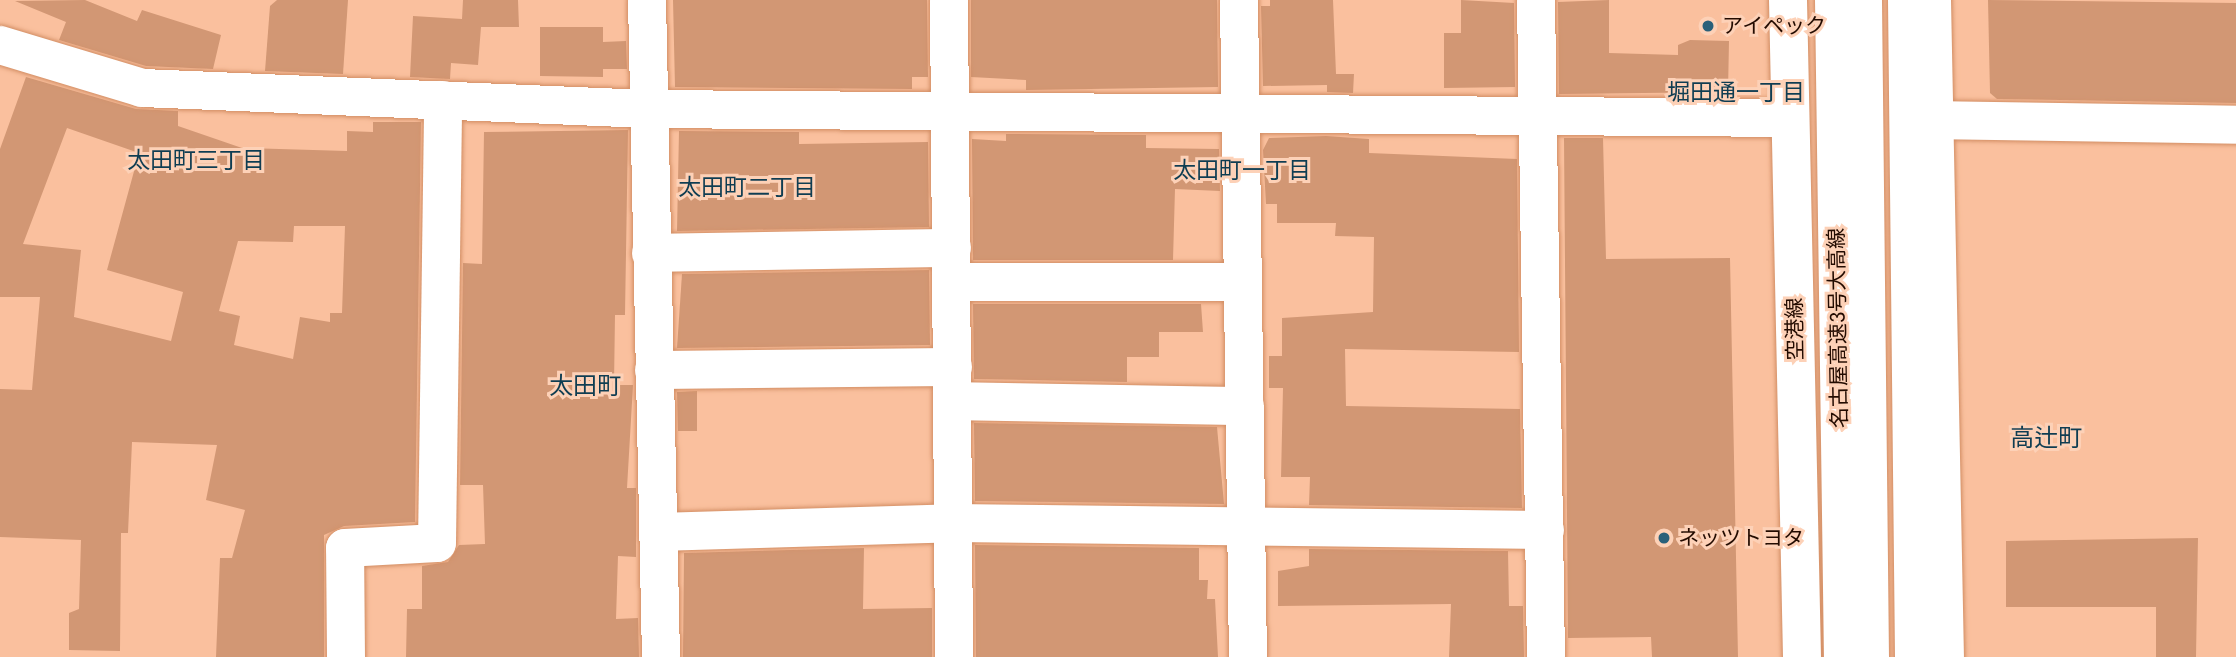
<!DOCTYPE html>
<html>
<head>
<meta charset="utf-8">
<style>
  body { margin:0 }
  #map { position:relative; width:2236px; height:657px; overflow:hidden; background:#fac09e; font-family:Jost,"Noto Sans JP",sans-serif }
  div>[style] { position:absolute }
  .building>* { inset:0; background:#d29774 }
  .roads { filter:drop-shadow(0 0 2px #d28d63) drop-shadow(0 0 2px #d28d63) }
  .minor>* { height:38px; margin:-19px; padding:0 19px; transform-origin:19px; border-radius:19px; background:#fff }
  .major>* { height:38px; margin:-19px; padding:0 19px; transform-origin:19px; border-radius:19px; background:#fff }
  .highway>* { height:38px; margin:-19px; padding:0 19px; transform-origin:19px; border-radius:19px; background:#fff }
  .dots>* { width:19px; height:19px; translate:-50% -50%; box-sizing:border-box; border:4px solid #fdd1b7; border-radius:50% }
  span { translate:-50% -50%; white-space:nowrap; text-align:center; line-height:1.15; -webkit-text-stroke:6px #fdd1b7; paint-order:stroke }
  .poi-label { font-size:21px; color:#230b00 }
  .left { translate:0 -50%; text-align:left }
  .street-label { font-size:21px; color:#230b00 }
  .neighbourhood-label { font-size:23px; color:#0f3d52 }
  .quarter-label { font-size:24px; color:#0f3d52 }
</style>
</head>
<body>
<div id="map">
  <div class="building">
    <div style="clip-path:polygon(85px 0,137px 21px,142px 10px,221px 35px,213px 69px,146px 66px,59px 40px,66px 22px,15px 1px)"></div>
    <div style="clip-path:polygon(277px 0,348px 0,343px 74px,265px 71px,270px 6px)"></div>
    <div style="clip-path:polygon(463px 0,518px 0,519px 27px,481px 27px,478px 65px,451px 63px,450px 79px,410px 77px,413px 16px,462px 19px)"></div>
    <div style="clip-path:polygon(673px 0,927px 0,928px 77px,912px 77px,912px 89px,675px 87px)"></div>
    <div style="clip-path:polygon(971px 0,1217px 0,1218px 87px,1026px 90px,1026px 80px,971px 77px)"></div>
    <div style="clip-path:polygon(1270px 0,1333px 0,1336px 74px,1354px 74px,1353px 93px,1327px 92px,1327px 85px,1263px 86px,1261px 6px,1270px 6px)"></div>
    <div style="clip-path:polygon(1461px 0,1514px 3px,1515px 87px,1444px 88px,1444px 33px,1461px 33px)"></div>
    <div style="clip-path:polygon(1609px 0,1609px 53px,1678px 55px,1678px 45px,1690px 40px,1729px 41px,1728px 92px,1559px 94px,1558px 2px)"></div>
    <div style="clip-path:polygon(1988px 0,2236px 3px,2236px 103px,1997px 99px,1990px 93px)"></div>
    <div style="clip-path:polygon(540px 27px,603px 27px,603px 42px,626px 41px,627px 69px,603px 69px,603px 77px,540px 76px)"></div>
    <div style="clip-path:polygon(evenodd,26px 77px,136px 109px,178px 111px,178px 126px,242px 148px,347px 151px,347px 131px,373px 132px,373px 122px,421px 122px,415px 522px,344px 526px,324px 535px,324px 657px,216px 657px,220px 558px,232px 558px,245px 510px,206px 500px,217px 445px,132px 442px,128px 533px,121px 533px,120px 651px,69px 650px,69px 613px,79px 609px,81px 540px,0 537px,0 389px,32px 390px,40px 297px,0 297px,0 149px,26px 77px,67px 128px,139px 153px,107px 270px,183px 292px,171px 341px,74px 317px,81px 250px,23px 244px,67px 128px,26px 77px,294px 226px,345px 226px,342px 313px,330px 313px,330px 322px,300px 317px,293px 359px,234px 345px,240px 316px,219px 311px,238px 241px,293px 242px,294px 226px)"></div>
    <div style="clip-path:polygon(628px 130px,625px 315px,615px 315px,614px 385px,633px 385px,627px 488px,636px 488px,636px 557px,618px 556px,616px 619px,638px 618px,639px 657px,406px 657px,407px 609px,422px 609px,422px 566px,448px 562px,459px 545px,485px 544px,483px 485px,460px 485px,463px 263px,482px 264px,484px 132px)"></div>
    <div style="clip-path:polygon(799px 132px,799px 144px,928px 142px,929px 227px,677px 231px,679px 131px)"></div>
    <div style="clip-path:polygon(1006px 134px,1146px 135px,1146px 148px,1219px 149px,1220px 191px,1175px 189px,1173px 260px,973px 260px,972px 139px,1006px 141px)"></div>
    <div style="clip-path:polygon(1326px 136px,1369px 139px,1369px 153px,1517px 159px,1519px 352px,1345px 349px,1346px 406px,1520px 409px,1522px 508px,1309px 505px,1310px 477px,1281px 477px,1283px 388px,1269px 388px,1269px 356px,1282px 356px,1282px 318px,1373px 312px,1374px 237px,1335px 236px,1336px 223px,1277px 223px,1277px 204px,1266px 204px,1263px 150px,1269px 138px)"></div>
    <div style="clip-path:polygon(1564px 138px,1603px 138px,1606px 259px,1730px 258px,1738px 657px,1652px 657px,1651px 637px,1568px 638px)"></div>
    <div style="clip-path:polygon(929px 270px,930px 345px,677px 348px,682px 274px)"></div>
    <div style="clip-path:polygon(973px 304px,1201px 304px,1203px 332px,1159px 332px,1159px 357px,1127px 357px,1127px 382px,974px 379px)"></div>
    <div style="clip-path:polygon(697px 391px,697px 431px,678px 431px,677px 392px)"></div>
    <div style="clip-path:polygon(974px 423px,1217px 427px,1224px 504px,975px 501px)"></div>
    <div style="clip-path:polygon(2198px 538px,2196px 657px,2156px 657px,2156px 607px,2006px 607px,2006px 541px)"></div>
    <div style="clip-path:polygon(975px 545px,1199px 548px,1199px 580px,1208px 580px,1207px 599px,1215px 599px,1218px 657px,976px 657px)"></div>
    <div style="clip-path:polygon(864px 548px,863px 609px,932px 608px,932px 657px,683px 657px,684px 553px)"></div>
    <div style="clip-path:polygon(1309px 549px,1508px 551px,1509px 606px,1523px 606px,1524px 657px,1449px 657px,1451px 604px,1278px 606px,1278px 571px,1309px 566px)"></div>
  </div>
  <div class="roads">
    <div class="minor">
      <div style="left:647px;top:0;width:657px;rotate:88.78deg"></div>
      <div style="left:949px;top:0;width:657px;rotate:89.56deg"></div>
      <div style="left:1239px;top:0;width:657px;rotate:89.22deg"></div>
      <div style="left:1536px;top:0;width:657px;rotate:89.13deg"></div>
      <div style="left:0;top:45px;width:148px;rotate:16.8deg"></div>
      <div style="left:142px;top:88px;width:506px;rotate:2.38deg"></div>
      <div style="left:648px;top:109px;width:1142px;rotate:0.45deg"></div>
      <div style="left:1932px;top:120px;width:304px;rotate:0.9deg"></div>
      <div style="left:651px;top:253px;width:301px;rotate:-1deg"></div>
      <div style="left:952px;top:282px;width:291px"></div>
      <div style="left:654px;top:370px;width:299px;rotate:-0.6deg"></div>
      <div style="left:953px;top:401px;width:292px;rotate:1deg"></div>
      <div style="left:658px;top:532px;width:295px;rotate:-1.7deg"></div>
      <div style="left:953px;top:523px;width:592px;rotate:0.68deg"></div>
      <div style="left:346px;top:657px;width:109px;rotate:-90.5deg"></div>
      <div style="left:345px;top:548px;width:92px;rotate:-3.1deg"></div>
      <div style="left:437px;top:543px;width:443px;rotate:-89.2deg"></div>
    </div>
    <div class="major">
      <div style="left:1788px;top:0;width:657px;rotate:88.78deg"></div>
      <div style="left:1932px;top:0;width:657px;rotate:88.87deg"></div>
    </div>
    <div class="highway">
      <div style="left:1834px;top:0;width:657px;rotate:89.22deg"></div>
      <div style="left:1863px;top:0;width:657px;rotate:89.39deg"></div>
      <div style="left:1907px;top:0;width:657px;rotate:89.39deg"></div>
    </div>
  </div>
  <div class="dots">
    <div style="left:1708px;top:26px;background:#29607a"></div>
    <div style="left:1664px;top:538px;background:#29607a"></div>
  </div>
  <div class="poi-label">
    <span class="left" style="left:1722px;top:26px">アイペック</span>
    <span class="left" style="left:1678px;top:538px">ネッツトヨタ</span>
  </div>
  <div class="street-label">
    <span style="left:1838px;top:328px;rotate:-91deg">名古屋高速3号大高線</span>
    <span style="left:1795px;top:329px;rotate:-91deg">空港線</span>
  </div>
  <div class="neighbourhood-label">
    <span style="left:1736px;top:92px">堀田通一丁目</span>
    <span style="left:196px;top:160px">太田町三丁目</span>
    <span style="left:1242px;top:170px">太田町一丁目</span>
    <span style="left:747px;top:187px">太田町二丁目</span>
  </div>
  <div class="quarter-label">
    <span style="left:585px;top:386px">太田町</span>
    <span style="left:2046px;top:438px">高辻町</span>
  </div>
</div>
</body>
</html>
